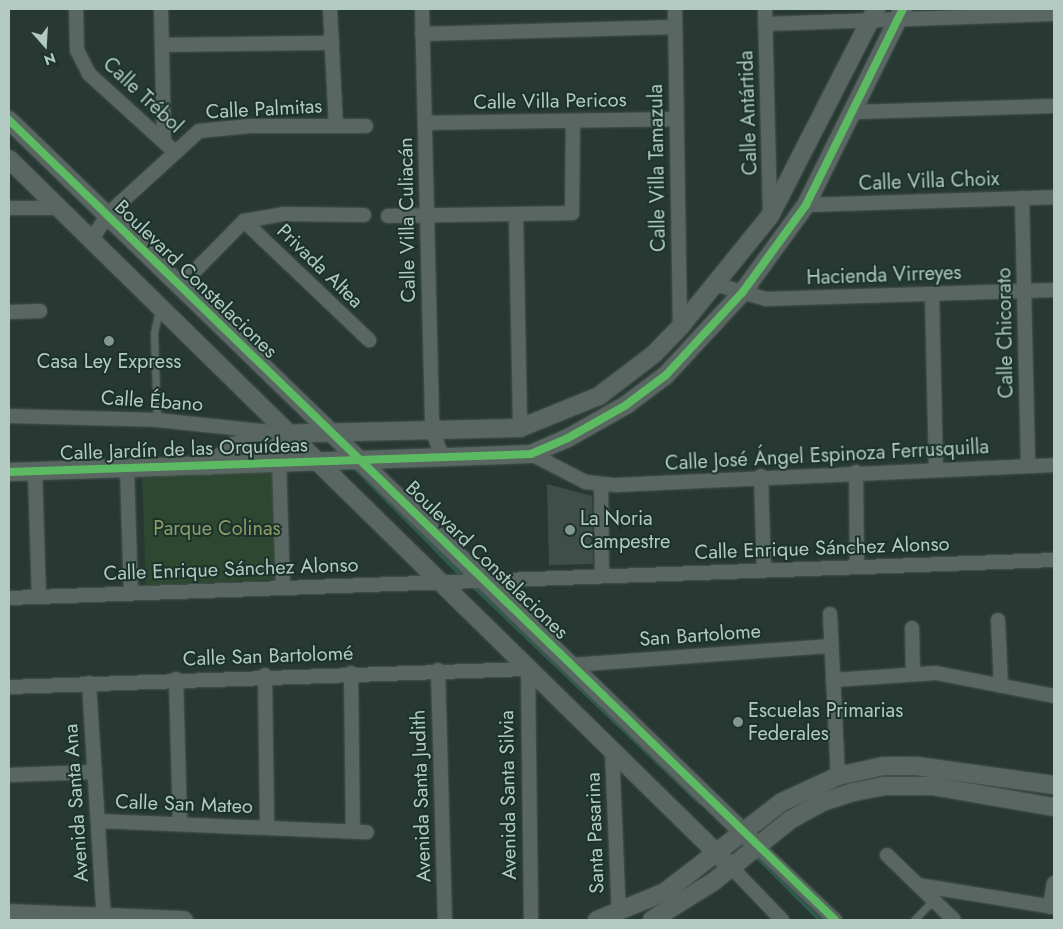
<!DOCTYPE html>
<html>
<head>
<meta charset="utf-8">
<style>
  body { margin:0 }
  #map { position:relative; width:1063px; height:929px; overflow:hidden; background:#283933; font-family:Jost,sans-serif }
  div>[style] { position:absolute }
  .green>* { inset:0; background:#2d4730 }
  .stream>* { height:4px; margin:-2px; padding:0 2px; transform-origin:2px; border-radius:2px; background:#2e5c4c }
  .building>* { inset:0; background:#404e49 }
  .roads { filter:drop-shadow(0 0 1px #485450) drop-shadow(0 0 1px #485450) }
  .service>* { height:7px; margin:-3.5px; padding:0 3.5px; transform-origin:3.5px; border-radius:3.5px; background:#596661 }
  .minor>* { height:14px; margin:-7px; padding:0 7px; transform-origin:7px; border-radius:7px; background:#596661 }
  .tertiary>* { height:18px; margin:-9px; padding:0 9px; transform-origin:9px; border-radius:9px; background:#596661 }
  .cycleway>* { height:8px; margin:-4px; padding:0 4px; transform-origin:4px; border-radius:4px; background:#5cba63 }
  .dots>* { width:14px; height:14px; translate:-50% -50%; box-sizing:border-box; border:2px solid #1b332b; border-radius:50% }
  span { translate:-50% -50%; white-space:nowrap; text-align:center; line-height:1.15; -webkit-text-stroke:4px #1b332b; paint-order:stroke }
  .street-label { font-size:20px; color:#b2cac2 }
  .poi-label { font-size:20px; color:#b2cac2 }
  .left { translate:0 -50%; text-align:left }
  .park-label { font-size:20px; color:#8d9c67 }
  .frame { position:absolute; inset:0; border:10px solid #b2cac2; pointer-events:none }
  .north { position:absolute; left:20px; top:20px; width:50px; height:50px; -webkit-text-stroke:4px #1b332b; paint-order:stroke; rotate:161deg; font-size:14px; font-weight:700; line-height:20px; text-align:center; color:#b2cac2 }
  .north::after { content:''; display:block; margin:auto; width:18px; height:22px; background:#b2cac2; clip-path:polygon(50% 0,100% 100%,50% 72%,0 100%) }
</style>
</head>
<body>
<div id="map">
  <div class="green">
    <div style="clip-path:polygon(277px 471px,283px 579px,146px 586px,142px 476px)"></div>
  </div>
  <div class="stream">
    <div style="left:355px;top:468px;width:153px;rotate:45.3deg"></div>
    <div style="left:472px;top:585px;width:315px;rotate:43.7deg"></div>
    <div style="left:754px;top:854px;width:93px;rotate:45deg"></div>
  </div>
  <div class="building">
    <div style="clip-path:polygon(547px 484px,592px 496px,593px 564px,549px 565px)"></div>
  </div>
  <div class="roads">
    <div class="service">
      <div style="left:157px;top:420px;width:87px;rotate:-92deg"></div>
      <div style="left:154px;top:333px;width:25px;rotate:-78deg"></div>
      <div style="left:914px;top:920px;width:28px;rotate:-46deg"></div>
    </div>
    <div class="minor">
      <div style="left:76px;top:9px;width:41px;rotate:88.6deg"></div>
      <div style="left:77px;top:50px;width:27px;rotate:63deg"></div>
      <div style="left:89px;top:74px;width:115px;rotate:42.2deg"></div>
      <div style="left:161px;top:9px;width:133px;rotate:88.7deg"></div>
      <div style="left:330px;top:9px;width:117px;rotate:87.1deg"></div>
      <div style="left:422px;top:9px;width:421px;rotate:88.6deg"></div>
      <div style="left:432px;top:430px;width:30px;rotate:69deg"></div>
      <div style="left:675px;top:9px;width:318px;rotate:89.1deg"></div>
      <div style="left:765px;top:9px;width:206px;rotate:88.6deg"></div>
      <div style="left:765px;top:24px;width:289px;rotate:-2deg"></div>
      <div style="left:422px;top:34px;width:253px;rotate:-1.6deg"></div>
      <div style="left:163px;top:45px;width:169px;rotate:-0.7deg"></div>
      <div style="left:854px;top:112px;width:200px;rotate:-1.7deg"></div>
      <div style="left:425px;top:123px;width:250px;rotate:-0.9deg"></div>
      <div style="left:1022px;top:198px;width:268px;rotate:88.7deg"></div>
      <div style="left:806px;top:205px;width:248px;rotate:-1.8deg"></div>
      <div style="left:9px;top:208px;width:48px"></div>
      <div style="left:516px;top:214px;width:214px;rotate:88.9deg"></div>
      <div style="left:388px;top:216px;width:184px;rotate:-0.9deg"></div>
      <div style="left:572px;top:213px;width:92px;rotate:-89.4deg"></div>
      <div style="left:244px;top:221px;width:173px;rotate:43.6deg"></div>
      <div style="left:91px;top:241px;width:31px;rotate:-58deg"></div>
      <div style="left:107px;top:215px;width:125px;rotate:-42.4deg"></div>
      <div style="left:199px;top:131px;width:51px;rotate:-5.6deg"></div>
      <div style="left:250px;top:126px;width:116px"></div>
      <div style="left:181px;top:285px;width:90px;rotate:-45.5deg"></div>
      <div style="left:244px;top:221px;width:40px;rotate:-10deg"></div>
      <div style="left:283px;top:214px;width:81px;rotate:0.7deg"></div>
      <div style="left:718px;top:285px;width:50px;rotate:16.3deg"></div>
      <div style="left:766px;top:299px;width:288px;rotate:-1.8deg"></div>
      <div style="left:932px;top:294px;width:175px;rotate:88.7deg"></div>
      <div style="left:9px;top:312px;width:31px;rotate:-2deg"></div>
      <div style="left:9px;top:416px;width:148px;rotate:1.5deg"></div>
      <div style="left:157px;top:420px;width:116px;rotate:6deg"></div>
      <div style="left:531px;top:454px;width:62px;rotate:27deg"></div>
      <div style="left:586px;top:482px;width:30px;rotate:6deg"></div>
      <div style="left:616px;top:485px;width:438px;rotate:-2.6deg"></div>
      <div style="left:279px;top:460px;width:126px;rotate:88.2deg"></div>
      <div style="left:127px;top:468px;width:125px;rotate:88.2deg"></div>
      <div style="left:35px;top:471px;width:125px;rotate:88.2deg"></div>
      <div style="left:856px;top:472px;width:95px;rotate:89.4deg"></div>
      <div style="left:761px;top:476px;width:94px;rotate:88.2deg"></div>
      <div style="left:601px;top:484px;width:90px;rotate:89.4deg"></div>
      <div style="left:9px;top:598px;width:1046px;rotate:-2.08deg"></div>
      <div style="left:830px;top:614px;width:162px;rotate:87.2deg"></div>
      <div style="left:998px;top:620px;width:66px;rotate:87.4deg"></div>
      <div style="left:912px;top:628px;width:45px;rotate:88.7deg"></div>
      <div style="left:571px;top:665px;width:261px;rotate:-4.2deg"></div>
      <div style="left:438px;top:670px;width:250px;rotate:88.4deg"></div>
      <div style="left:351px;top:673px;width:158px;rotate:89.3deg"></div>
      <div style="left:265px;top:675px;width:152px;rotate:89.2deg"></div>
      <div style="left:176px;top:679px;width:145px;rotate:88.4deg"></div>
      <div style="left:833px;top:680px;width:103px;rotate:-3.9deg"></div>
      <div style="left:936px;top:673px;width:120px;rotate:11deg"></div>
      <div style="left:89px;top:683px;width:237px;rotate:86.4deg"></div>
      <div style="left:9px;top:687px;width:519px;rotate:-1.99deg"></div>
      <div style="left:528px;top:669px;width:251px;rotate:89.3deg"></div>
      <div style="left:612px;top:750px;width:164px;rotate:87.6deg"></div>
      <div style="left:9px;top:775px;width:84px;rotate:-2deg"></div>
      <div style="left:99px;top:821px;width:268px;rotate:2.4deg"></div>
      <div style="left:757px;top:846px;width:108px;rotate:43.5deg"></div>
      <div style="left:887px;top:855px;width:93px;rotate:44.1deg"></div>
      <div style="left:732px;top:868px;width:72px;rotate:46.1deg"></div>
      <div style="left:918px;top:885px;width:138px;rotate:9.2deg"></div>
      <div style="left:1050px;top:907px;width:24px;rotate:-81deg"></div>
    </div>
    <div class="tertiary">
      <div style="left:9px;top:120px;width:1042px;rotate:44.14deg"></div>
      <div style="left:9px;top:159px;width:1013px;rotate:44.44deg"></div>
      <div style="left:209px;top:466px;width:32px;rotate:-39deg"></div>
      <div style="left:234px;top:446px;width:40px;rotate:-18deg"></div>
      <div style="left:272px;top:434px;width:248px;rotate:-1.4deg"></div>
      <div style="left:520px;top:428px;width:85px;rotate:-22.1deg"></div>
      <div style="left:599px;top:396px;width:69px;rotate:-37.4deg"></div>
      <div style="left:654px;top:354px;width:37px;rotate:-46deg"></div>
      <div style="left:680px;top:327px;width:143px;rotate:-51deg"></div>
      <div style="left:770px;top:216px;width:233px;rotate:-62.9deg"></div>
      <div style="left:9px;top:472px;width:522px;rotate:-1.97deg"></div>
      <div style="left:531px;top:454px;width:40px;rotate:-23.4deg"></div>
      <div style="left:568px;top:438px;width:67px;rotate:-29.6deg"></div>
      <div style="left:626px;top:405px;width:50px;rotate:-36.9deg"></div>
      <div style="left:666px;top:375px;width:112px;rotate:-47.2deg"></div>
      <div style="left:742px;top:293px;width:109px;rotate:-54deg"></div>
      <div style="left:806px;top:205px;width:219px;rotate:-63.7deg"></div>
      <div style="left:9px;top:913px;width:175px;rotate:2.3deg"></div>
      <div style="left:597px;top:920px;width:74px;rotate:-22.4deg"></div>
      <div style="left:665px;top:892px;width:148px;rotate:-37.6deg"></div>
      <div style="left:782px;top:802px;width:62px;rotate:-24.9deg"></div>
      <div style="left:838px;top:776px;width:46px;rotate:-12.5deg"></div>
      <div style="left:883px;top:766px;width:34px"></div>
      <div style="left:917px;top:766px;width:138px;rotate:7.9deg"></div>
      <div style="left:652px;top:920px;width:72px;rotate:-31.9deg"></div>
      <div style="left:713px;top:882px;width:99px;rotate:-38.8deg"></div>
      <div style="left:790px;top:820px;width:38px;rotate:-29deg"></div>
      <div style="left:823px;top:802px;width:33px;rotate:-18deg"></div>
      <div style="left:854px;top:792px;width:31px;rotate:-11deg"></div>
      <div style="left:884px;top:786px;width:48px"></div>
      <div style="left:932px;top:786px;width:124px;rotate:9.8deg"></div>
    </div>
  </div>
  <div class="cycleway">
    <div style="left:9px;top:120px;width:1150px;rotate:44.08deg"></div>
    <div style="left:9px;top:472px;width:522px;rotate:-1.97deg"></div>
    <div style="left:531px;top:454px;width:40px;rotate:-23.4deg"></div>
    <div style="left:568px;top:438px;width:67px;rotate:-29.6deg"></div>
    <div style="left:626px;top:405px;width:50px;rotate:-36.9deg"></div>
    <div style="left:666px;top:375px;width:112px;rotate:-47.2deg"></div>
    <div style="left:742px;top:293px;width:109px;rotate:-54deg"></div>
    <div style="left:806px;top:205px;width:219px;rotate:-63.7deg"></div>
  </div>
  <div class="dots">
    <div style="left:109px;top:341px;background:#829790"></div>
    <div style="left:570px;top:530px;background:#829790"></div>
    <div style="left:738px;top:722px;background:#829790"></div>
  </div>
  <div class="street-label">
    <span style="left:143px;top:95px;rotate:43deg">Calle Trébol</span>
    <span style="left:550px;top:101px;rotate:-1deg">Calle Villa Pericos</span>
    <span style="left:264px;top:109px;rotate:-3deg">Calle Palmitas</span>
    <span style="left:748px;top:113px;rotate:-92deg">Calle Antártida</span>
    <span style="left:657px;top:168px;rotate:-91deg">Calle Villa Tamazula</span>
    <span style="left:929px;top:181px;rotate:-2deg">Calle Villa Choix</span>
    <span style="left:407px;top:220px;rotate:-91deg">Calle Villa Culiacán</span>
    <span style="left:320px;top:266px;rotate:44deg">Privada Altea</span>
    <span style="left:884px;top:275px;rotate:-2deg">Hacienda Virreyes</span>
    <span style="left:196px;top:279px;rotate:44deg">Boulevard Constelaciones</span>
    <span style="left:1005px;top:333px;rotate:-91deg">Calle Chicorato</span>
    <span style="left:152px;top:401px;rotate:4deg">Calle Ébano</span>
    <span style="left:184px;top:449px;rotate:-2deg">Calle Jardín de las Orquídeas</span>
    <span style="left:827px;top:455px;rotate:-3deg">Calle José Ángel Espinoza Ferrusquilla</span>
    <span style="left:822px;top:548px;rotate:-2deg">Calle Enrique Sánchez Alonso</span>
    <span style="left:487px;top:560px;rotate:44deg">Boulevard Constelaciones</span>
    <span style="left:231px;top:569px;rotate:-2deg">Calle Enrique Sánchez Alonso</span>
    <span style="left:700px;top:635px;rotate:-4deg">San Bartolome</span>
    <span style="left:268px;top:656px;rotate:-2deg">Calle San Bartolomé</span>
    <span style="left:508px;top:795px;rotate:-91deg">Avenida Santa Silvia</span>
    <span style="left:421px;top:796px;rotate:-92deg">Avenida Santa Judith</span>
    <span style="left:76px;top:803px;rotate:-94deg">Avenida Santa Ana</span>
    <span style="left:184px;top:804px;rotate:2deg">Calle San Mateo</span>
    <span style="left:595px;top:833px;rotate:-92deg">Santa Pasarina</span>
  </div>
  <div class="poi-label">
    <span style="left:109px;top:361px">Casa Ley Express</span>
    <span class="left" style="left:580px;top:530px">La Noria<br>Campestre</span>
    <span class="left" style="left:748px;top:722px">Escuelas Primarias<br>Federales</span>
  </div>
  <div class="park-label">
    <span style="left:217px;top:528px">Parque Colinas</span>
  </div>
  <div class="frame"></div>
  <div class="north">N</div>
</div>
</body>
</html>
